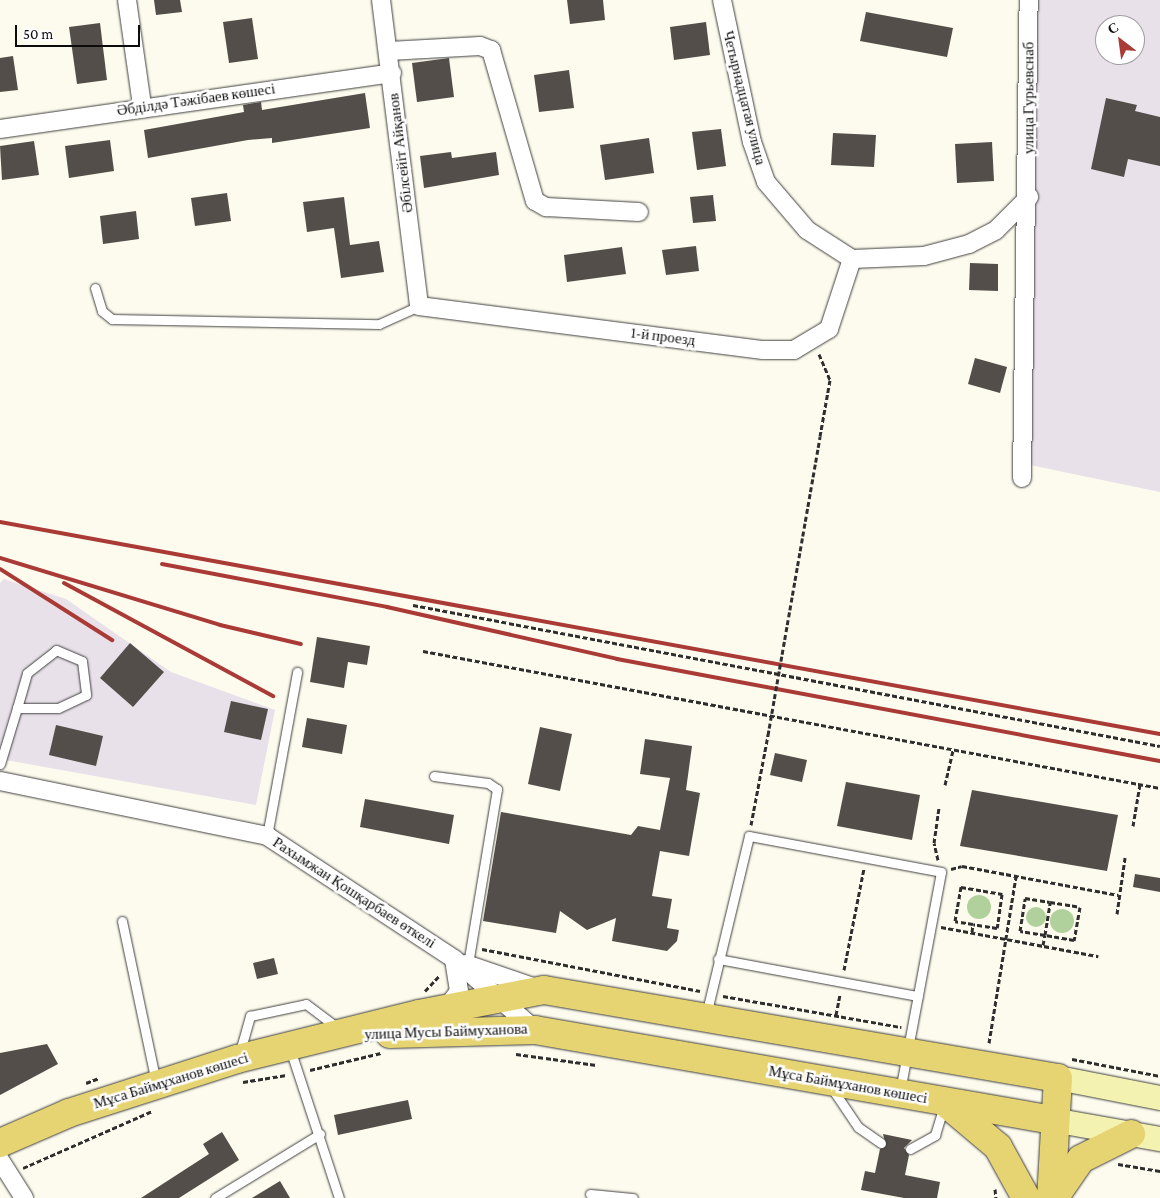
<!DOCTYPE html>
<html>
<head>
<meta charset="utf-8">
<style>
  body { margin:0 }
  #map { position:relative; width:1160px; height:1198px; overflow:hidden; background:#fdfbed; font-family:"Crimson Pro",serif }
  div>[style] { position:absolute }
  .industrial>* { inset:0; background:#e9e1ea }
  .forest>* { inset:0; background:#b0d19c }
  .round { border-radius:50% }
  .building>* { inset:0; background:#534e4a }
  .path>* { height:3px; margin-top:-1.5px; transform-origin:0; background:repeating-linear-gradient(90deg,#2e2e2e 0 5px,transparent 0 7.5px) }
  .roads { filter:drop-shadow(0 0 1px #3f3f3f) drop-shadow(0 0 1px #3f3f3f) }
  .lane>* { height:9px; margin:-4.5px; padding:0 4.5px; transform-origin:4.5px; border-radius:4.5px; background:#fff }
  .street>* { height:18px; margin:-9px; padding:0 9px; transform-origin:9px; border-radius:9px; background:#fff }
  .secondary>* { height:24px; margin:-12px; padding:0 12px; transform-origin:12px; border-radius:12px; background:#f4f2b0 }
  .primary>* { height:28px; margin:-14px; padding:0 14px; transform-origin:14px; border-radius:14px; background:#e6d473 }
  .rail>* { height:4px; margin:-2px; padding:0 2px; transform-origin:2px; border-radius:2px; background:#a93a36 }
  .path-bridge>* { height:3px; margin-top:-1.5px; transform-origin:0; background:repeating-linear-gradient(90deg,#2e2e2e 0 5px,transparent 0 7.5px) }
  span { translate:-50% -50%; white-space:nowrap; text-align:center; line-height:1.15; -webkit-text-stroke:5px #fff; paint-order:stroke }
  .street-label { font-size:15px; color:#0c0c0c }
  .north { position:absolute; left:1095px; top:15px; width:50px; height:50px; box-sizing:border-box; background:#fff; border:1px solid #9e9e9e; border-radius:50%; rotate:330deg; font-size:14px; font-weight:700; line-height:20px; text-align:center; color:#0c0c0c }
  .north::after { content:''; display:block; margin:auto; width:18px; height:22px; background:#a93a36; clip-path:polygon(50% 0,100% 100%,50% 72%,0 100%) }
  .scale { position:absolute; left:15px; top:25px; width:125px; height:22px; box-sizing:border-box; border:2px solid #0c0c0c; border-top:0; padding-left:6px; font-size:15px; line-height:18px; white-space:nowrap; color:#0c0c0c; -webkit-text-stroke:4px #fff; paint-order:stroke }
</style>
</head>
<body>
<div id="map">
  <div class="industrial">
    <div style="clip-path:polygon(evenodd,1036px 0,1160px 0,1160px 492px,1030px 465px,1036px 0,1105px 25px,1135px 25px,1135px 55px,1105px 55px,1105px 25px)"></div>
    <div style="clip-path:polygon(4px 579px,66px 599px,171px 672px,275px 710px,256px 805px,0 759px,0 583px)"></div>
  </div>
  <div class="forest">
    <div class="round" style="left:967px;top:895px;width:24px;height:24px"></div>
    <div class="round" style="left:1026px;top:907px;width:20px;height:20px"></div>
    <div class="round" style="left:1050px;top:909px;width:24px;height:24px"></div>
  </div>
  <div class="building">
    <div style="clip-path:polygon(154px 0,180px 0,182px 12px,156px 15px)"></div>
    <div style="clip-path:polygon(567px 0,603px 0,605px 20px,570px 24px)"></div>
    <div style="clip-path:polygon(866px 12px,953px 28px,947px 57px,860px 41px)"></div>
    <div style="clip-path:polygon(252px 18px,258px 59px,229px 63px,223px 22px)"></div>
    <div style="clip-path:polygon(706px 22px,710px 55px,674px 60px,670px 27px)"></div>
    <div style="clip-path:polygon(100px 23px,107px 80px,77px 84px,69px 27px)"></div>
    <div style="clip-path:polygon(13px 56px,18px 90px,0 92px,0 58px)"></div>
    <div style="clip-path:polygon(449px 58px,454px 97px,417px 102px,412px 63px)"></div>
    <div style="clip-path:polygon(569px 70px,574px 108px,539px 112px,534px 75px)"></div>
    <div style="clip-path:polygon(365px 93px,370px 128px,272px 143px,272px 138px,248px 140px,148px 158px,144px 130px,244px 112px,243px 105px,261px 102px,262px 110px)"></div>
    <div style="clip-path:polygon(1106px 98px,1137px 105px,1135px 111px,1160px 117px,1160px 166px,1128px 159px,1124px 177px,1091px 169px)"></div>
    <div style="clip-path:polygon(721px 129px,726px 166px,697px 170px,692px 132px)"></div>
    <div style="clip-path:polygon(833px 133px,876px 135px,874px 167px,831px 165px)"></div>
    <div style="clip-path:polygon(649px 138px,654px 173px,605px 180px,600px 145px)"></div>
    <div style="clip-path:polygon(110px 140px,114px 171px,69px 178px,65px 146px)"></div>
    <div style="clip-path:polygon(34px 141px,39px 175px,2px 180px,0 146px)"></div>
    <div style="clip-path:polygon(992px 142px,994px 181px,957px 183px,955px 144px)"></div>
    <div style="clip-path:polygon(451px 152px,452px 158px,496px 152px,499px 175px,424px 188px,420px 156px)"></div>
    <div style="clip-path:polygon(227px 193px,231px 221px,195px 226px,191px 198px)"></div>
    <div style="clip-path:polygon(713px 195px,716px 221px,693px 223px,690px 197px)"></div>
    <div style="clip-path:polygon(344px 197px,350px 245px,379px 241px,384px 272px,341px 278px,334px 228px,307px 232px,303px 202px)"></div>
    <div style="clip-path:polygon(136px 211px,139px 239px,103px 244px,100px 216px)"></div>
    <div style="clip-path:polygon(696px 246px,699px 271px,666px 275px,662px 250px)"></div>
    <div style="clip-path:polygon(622px 247px,626px 274px,567px 282px,564px 255px)"></div>
    <div style="clip-path:polygon(970px 263px,998px 264px,998px 291px,969px 290px)"></div>
    <div style="clip-path:polygon(975px 358px,1007px 367px,1000px 393px,968px 384px)"></div>
    <div style="clip-path:polygon(317px 637px,370px 646px,367px 665px,348px 662px,344px 688px,310px 682px)"></div>
    <div style="clip-path:polygon(130px 643px,164px 672px,133px 707px,100px 678px)"></div>
    <div style="clip-path:polygon(231px 701px,268px 709px,261px 740px,224px 732px)"></div>
    <div style="clip-path:polygon(307px 718px,347px 725px,342px 754px,302px 747px)"></div>
    <div style="clip-path:polygon(56px 725px,103px 736px,96px 766px,49px 755px)"></div>
    <div style="clip-path:polygon(540px 727px,572px 734px,560px 791px,528px 784px)"></div>
    <div style="clip-path:polygon(645px 739px,692px 746px,686px 790px,700px 793px,689px 856px,660px 851px,652px 896px,672px 899px,667px 928px,679px 930px,677px 941px,667px 951px,612px 941px,616px 918px,587px 930px,560px 911px,556px 933px,483px 921px,501px 812px,631px 835px,638px 826px,660px 830px,670px 778px,640px 774px)"></div>
    <div style="clip-path:polygon(775px 753px,807px 760px,802px 782px,770px 775px)"></div>
    <div style="clip-path:polygon(846px 782px,920px 795px,912px 840px,837px 826px)"></div>
    <div style="clip-path:polygon(972px 790px,1118px 815px,1107px 871px,960px 846px)"></div>
    <div style="clip-path:polygon(365px 799px,454px 815px,449px 844px,360px 827px)"></div>
    <div style="clip-path:polygon(1135px 874px,1160px 878px,1160px 892px,1133px 887px)"></div>
    <div style="clip-path:polygon(274px 958px,278px 974px,257px 979px,253px 963px)"></div>
    <div style="clip-path:polygon(47px 1044px,58px 1064px,0 1095px,0 1053px)"></div>
    <div style="clip-path:polygon(408px 1100px,412px 1119px,338px 1135px,334px 1115px)"></div>
    <div style="clip-path:polygon(222px 1132px,239px 1160px,179px 1198px,141px 1198px,209px 1154px,203px 1144px)"></div>
    <div style="clip-path:polygon(883px 1134px,912px 1140px,904px 1148px,909px 1155px,905px 1175px,940px 1182px,937px 1198px,904px 1198px,861px 1190px,865px 1171px,875px 1173px,880px 1149px,886px 1146px)"></div>
    <div style="clip-path:polygon(280px 1181px,290px 1198px,252px 1198px)"></div>
  </div>
  <div class="path">
    <div style="left:819px;top:354px;width:28px;rotate:67deg"></div>
    <div style="left:830px;top:380px;width:57px;rotate:100.1deg"></div>
    <div style="left:413px;top:605px;width:760px;rotate:10.69deg"></div>
    <div style="left:423px;top:651px;width:750px;rotate:10.53deg"></div>
    <div style="left:945px;top:785px;width:37px;rotate:-77deg"></div>
    <div style="left:751px;top:825px;width:92px;rotate:-79.3deg"></div>
    <div style="left:1133px;top:826px;width:43px;rotate:-80.5deg"></div>
    <div style="left:938px;top:860px;width:17px;rotate:-103deg"></div>
    <div style="left:934px;top:843px;width:35px;rotate:-82deg"></div>
    <div style="left:951px;top:869px;width:11px;rotate:-15deg"></div>
    <div style="left:962px;top:866px;width:159px;rotate:10.5deg"></div>
    <div style="left:1117px;top:914px;width:57px;rotate:-81.9deg"></div>
    <div style="left:941px;top:927px;width:160px;rotate:10.5deg"></div>
    <div style="left:972px;top:932px;width:8px;rotate:-83deg"></div>
    <div style="left:973px;top:924px;width:18px;rotate:-171deg"></div>
    <div style="left:955px;top:921px;width:35px;rotate:-80deg"></div>
    <div style="left:961px;top:887px;width:42px;rotate:9.7deg"></div>
    <div style="left:1002px;top:894px;width:34px;rotate:98deg"></div>
    <div style="left:997px;top:928px;width:24px;rotate:-171deg"></div>
    <div style="left:1043px;top:945px;width:10px;rotate:-79deg"></div>
    <div style="left:1045px;top:935px;width:25px;rotate:-171deg"></div>
    <div style="left:1020px;top:931px;width:33px;rotate:-81deg"></div>
    <div style="left:1025px;top:898px;width:25px;rotate:9deg"></div>
    <div style="left:1050px;top:902px;width:30px;rotate:9deg"></div>
    <div style="left:1080px;top:907px;width:34px;rotate:100deg"></div>
    <div style="left:1074px;top:940px;width:29px;rotate:-170deg"></div>
    <div style="left:1045px;top:935px;width:33px;rotate:-81deg"></div>
    <div style="left:482px;top:949px;width:222px;rotate:10.9deg"></div>
    <div style="left:844px;top:970px;width:104px;rotate:-78.9deg"></div>
    <div style="left:425px;top:991px;width:22px;rotate:-47deg"></div>
    <div style="left:723px;top:996px;width:181px;rotate:9.9deg"></div>
    <div style="left:836px;top:1015px;width:21px;rotate:-79deg"></div>
    <div style="left:989px;top:1043px;width:169px;rotate:-80.8deg"></div>
    <div style="left:516px;top:1054px;width:81px;rotate:7.8deg"></div>
    <div style="left:1072px;top:1059px;width:90px;rotate:10.9deg"></div>
    <div style="left:310px;top:1070px;width:73px;rotate:-13.5deg"></div>
    <div style="left:243px;top:1082px;width:44px;rotate:-9.2deg"></div>
    <div style="left:86px;top:1083px;width:14px;rotate:-21deg"></div>
    <div style="left:1118px;top:1164px;width:43px;rotate:9.5deg"></div>
    <div style="left:23px;top:1168px;width:141px;rotate:-23.8deg"></div>
    <div style="left:995px;top:1189px;width:9px;rotate:84deg"></div>
  </div>
  <div class="roads">
    <div class="lane">
      <div style="left:95px;top:288px;width:24px;rotate:73deg"></div>
      <div style="left:102px;top:311px;width:13px;rotate:39deg"></div>
      <div style="left:112px;top:319px;width:267px;rotate:1.1deg"></div>
      <div style="left:379px;top:324px;width:44px;rotate:-24.2deg"></div>
      <div style="left:0;top:764px;width:59px;rotate:-73.1deg"></div>
      <div style="left:17px;top:708px;width:36px;rotate:-74deg"></div>
      <div style="left:27px;top:673px;width:37px;rotate:-38deg"></div>
      <div style="left:56px;top:650px;width:28px;rotate:23deg"></div>
      <div style="left:82px;top:661px;width:34px;rotate:83deg"></div>
      <div style="left:86px;top:695px;width:31px;rotate:155deg"></div>
      <div style="left:58px;top:708px;width:41px;rotate:180deg"></div>
      <div style="left:434px;top:776px;width:54px;rotate:7.4deg"></div>
      <div style="left:488px;top:783px;width:11px;rotate:34deg"></div>
      <div style="left:497px;top:789px;width:177px;rotate:99.4deg"></div>
      <div style="left:267px;top:836px;width:167px;rotate:-79.6deg"></div>
      <div style="left:122px;top:921px;width:165px;rotate:78.1deg"></div>
      <div style="left:718px;top:959px;width:203px;rotate:10.5deg"></div>
      <div style="left:706px;top:1015px;width:184px;rotate:-76.5deg"></div>
      <div style="left:749px;top:836px;width:195px;rotate:10.6deg"></div>
      <div style="left:941px;top:872px;width:224px;rotate:100.6deg"></div>
      <div style="left:290px;top:1049px;width:157px;rotate:71.8deg"></div>
      <div style="left:239px;top:1055px;width:41px;rotate:-74.2deg"></div>
      <div style="left:250px;top:1016px;width:57px;rotate:-12.1deg"></div>
      <div style="left:306px;top:1004px;width:40px;rotate:37deg"></div>
      <div style="left:831px;top:1087px;width:48px;rotate:56deg"></div>
      <div style="left:858px;top:1127px;width:28px;rotate:35deg"></div>
      <div style="left:910px;top:1149px;width:29px;rotate:-29deg"></div>
      <div style="left:935px;top:1135px;width:31px;rotate:-73deg"></div>
      <div style="left:590px;top:1194px;width:43px;rotate:5.3deg"></div>
      <div style="left:215px;top:1198px;width:123px;rotate:-31.4deg"></div>
    </div>
    <div class="street">
      <div style="left:127px;top:0;width:107px;rotate:81.9deg"></div>
      <div style="left:381px;top:0;width:308px;rotate:82.9deg"></div>
      <div style="left:419px;top:306px;width:347px;rotate:7.3deg"></div>
      <div style="left:763px;top:350px;width:31px"></div>
      <div style="left:794px;top:350px;width:41px;rotate:-31deg"></div>
      <div style="left:829px;top:329px;width:74px;rotate:-71.8deg"></div>
      <div style="left:722px;top:0;width:145px;rotate:78.1deg"></div>
      <div style="left:752px;top:142px;width:42px;rotate:70.7deg"></div>
      <div style="left:766px;top:182px;width:63px;rotate:49.5deg"></div>
      <div style="left:807px;top:230px;width:54px;rotate:32.8deg"></div>
      <div style="left:852px;top:259px;width:72px;rotate:-2.4deg"></div>
      <div style="left:924px;top:256px;width:47px;rotate:-14.9deg"></div>
      <div style="left:969px;top:244px;width:30px;rotate:-27deg"></div>
      <div style="left:996px;top:230px;width:47px;rotate:-45deg"></div>
      <div style="left:389px;top:51px;width:91px;rotate:-3.1deg"></div>
      <div style="left:480px;top:46px;width:12px;rotate:20deg"></div>
      <div style="left:491px;top:50px;width:157px;rotate:73.8deg"></div>
      <div style="left:535px;top:201px;width:13px;rotate:29deg"></div>
      <div style="left:546px;top:207px;width:93px;rotate:3.1deg"></div>
      <div style="left:0;top:129px;width:396px;rotate:-8.1deg"></div>
      <div style="left:1022px;top:478px;width:478px;rotate:-89.2deg"></div>
      <div style="left:0;top:781px;width:273px;rotate:11.6deg"></div>
      <div style="left:267px;top:836px;width:224px;rotate:33.3deg"></div>
      <div style="left:454px;top:959px;width:108px;rotate:41.2deg"></div>
      <div style="left:466px;top:964px;width:77px;rotate:18.9deg"></div>
      <div style="left:446px;top:1009px;width:22px;rotate:-54deg"></div>
      <div style="left:459px;top:991px;width:32px;rotate:-99deg"></div>
      <div style="left:0;top:1160px;width:45px;rotate:57.7deg"></div>
    </div>
    <div class="secondary">
      <div style="left:1058px;top:1078px;width:104px;rotate:11.1deg"></div>
      <div style="left:1053px;top:1120px;width:109px;rotate:10.1deg"></div>
    </div>
    <div class="primary">
      <div style="left:390px;top:1034px;width:145px;rotate:-1.6deg"></div>
      <div style="left:535px;top:1030px;width:526px;rotate:9.86deg"></div>
      <div style="left:946px;top:1103px;width:68px;rotate:40.2deg"></div>
      <div style="left:998px;top:1147px;width:58px;rotate:61.2deg"></div>
      <div style="left:0;top:1143px;width:75px;rotate:-23.5deg"></div>
      <div style="left:69px;top:1113px;width:176px;rotate:-17.8deg"></div>
      <div style="left:237px;top:1059px;width:187px;rotate:-13.9deg"></div>
      <div style="left:419px;top:1014px;width:127px;rotate:-10.9deg"></div>
      <div style="left:544px;top:990px;width:521px;rotate:9.72deg"></div>
      <div style="left:1058px;top:1078px;width:120px;rotate:93.3deg"></div>
      <div style="left:1054px;top:1198px;width:47px;rotate:-55.3deg"></div>
      <div style="left:1081px;top:1159px;width:56px;rotate:-26.6deg"></div>
    </div>
  </div>
  <div class="rail">
    <div style="left:0;top:522px;width:1179px;rotate:10.36deg"></div>
    <div style="left:0;top:558px;width:230px;rotate:16.9deg"></div>
    <div style="left:220px;top:625px;width:83px;rotate:13.2deg"></div>
    <div style="left:162px;top:564px;width:229px;rotate:10.8deg"></div>
    <div style="left:387px;top:607px;width:236px;rotate:12.7deg"></div>
    <div style="left:617px;top:659px;width:552px;rotate:10.64deg"></div>
    <div style="left:0;top:569px;width:133px;rotate:32.4deg"></div>
    <div style="left:64px;top:583px;width:238px;rotate:28.4deg"></div>
  </div>
  <div class="path-bridge">
    <div style="left:768px;top:735px;width:303px;rotate:-80.1deg"></div>
  </div>
  <div class="street-label">
    <span style="left:744px;top:98px;rotate:76deg">Четырнадцатая улица</span>
    <span style="left:1029px;top:98px;rotate:-90deg">улица Гурьевснаб</span>
    <span style="left:196px;top:100px;rotate:-8deg">Әбділдә Тәжібаев көшесі</span>
    <span style="left:401px;top:153px;rotate:-97deg">Әбілсейіт Айқанов</span>
    <span style="left:663px;top:337px;rotate:7deg">1-й проезд</span>
    <span style="left:354px;top:893px;rotate:33deg">Рахымжан Қошқарбаев өткелі</span>
    <span style="left:446px;top:1032px;rotate:-2deg">улица Мусы Баймуханова</span>
    <span style="left:171px;top:1081px;rotate:-17deg">Мұса Баймұханов көшесі</span>
    <span style="left:848px;top:1085px;rotate:10deg">Мұса Баймұханов көшесі</span>
  </div>
  <div class="north">С</div>
  <div class="scale">50 m</div>
</div>
</body>
</html>
